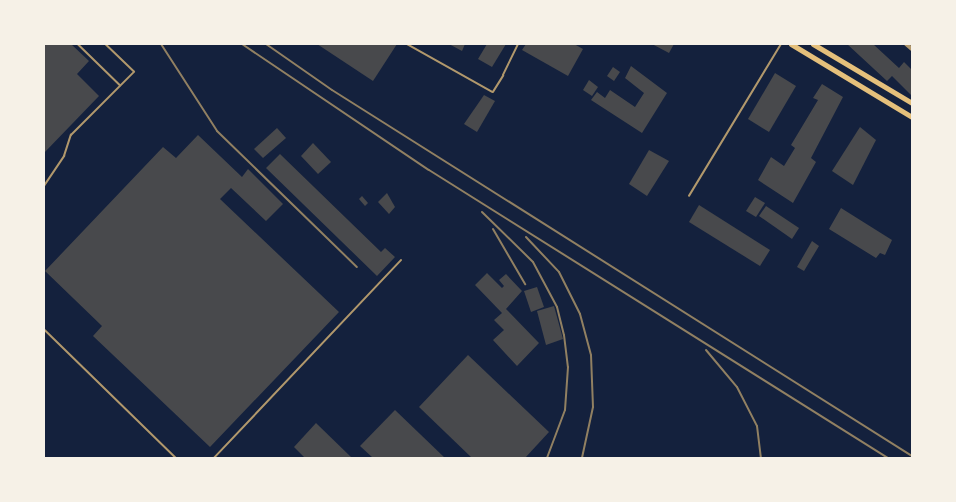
<!DOCTYPE html>
<html>
<head>
<meta charset="utf-8">
<style>
  body { margin:0 }
  #map { position:relative; width:956px; height:502px; overflow:hidden; background:#14213d; font-family:"Work Sans",sans-serif }
  div>[style] { position:absolute }
  .building>* { inset:0; background:#48494c }
  .service>* { height:1.5px; margin:-0.75px; padding:0 0.75px; transform-origin:0.75px; border-radius:0.75px; background:#b1986c }
  .minor>* { height:4px; margin:-2px; padding:0 2px; transform-origin:2px; border-radius:2px; background:#b1986c }
  .secondary>* { height:5px; margin:-2.5px; padding:0 2.5px; transform-origin:2.5px; border-radius:2.5px; background:#e5c07b }
  .rail>* { height:2px; margin:-1px; padding:0 1px; transform-origin:1px; border-radius:1px; background:#918062 }
  span { translate:-50% -50%; white-space:nowrap; text-align:center; line-height:1.15; -webkit-text-stroke:4.5px #f6f1e7; paint-order:stroke }
  .frame { position:absolute; inset:0; border:45px solid #f6f1e7; pointer-events:none }
</style>
</head>
<body>
<div id="map">
  <div class="building">
    <div style="clip-path:polygon(44px 44px,71px 44px,89px 61px,77px 74px,99px 96px,44px 153px)"></div>
    <div style="clip-path:polygon(317px 44px,397px 44px,373px 81px)"></div>
    <div style="clip-path:polygon(449px 44px,465px 44px,462px 51px)"></div>
    <div style="clip-path:polygon(487px 44px,506px 44px,492px 67px,478px 59px)"></div>
    <div style="clip-path:polygon(526px 44px,574px 44px,583px 49px,568px 76px,522px 50px)"></div>
    <div style="clip-path:polygon(652px 44px,674px 44px,669px 53px)"></div>
    <div style="clip-path:polygon(847px 44px,873px 44px,899px 68px,904px 62px,912px 70px,912px 96px,892px 76px,887px 81px)"></div>
    <div style="clip-path:polygon(631px 66px,667px 93px,642px 133px,591px 100px,597px 92px,605px 98px,610px 90px,635px 107px,644px 93px,625px 78px)"></div>
    <div style="clip-path:polygon(613px 67px,620px 72px,614px 81px,607px 76px)"></div>
    <div style="clip-path:polygon(775px 73px,796px 86px,769px 132px,748px 119px)"></div>
    <div style="clip-path:polygon(589px 80px,598px 87px,592px 96px,583px 90px)"></div>
    <div style="clip-path:polygon(822px 84px,843px 97px,811px 158px,816px 162px,793px 203px,758px 180px,771px 157px,784px 166px,795px 148px,791px 145px,818px 100px,813px 98px)"></div>
    <div style="clip-path:polygon(484px 95px,495px 101px,477px 132px,464px 124px)"></div>
    <div style="clip-path:polygon(860px 127px,876px 140px,853px 185px,832px 171px)"></div>
    <div style="clip-path:polygon(277px 128px,286px 138px,263px 158px,254px 149px)"></div>
    <div style="clip-path:polygon(198px 135px,242px 177px,248px 169px,283px 204px,266px 221px,231px 188px,220px 199px,339px 312px,210px 447px,93px 336px,102px 326px,45px 271px,163px 147px,176px 158px)"></div>
    <div style="clip-path:polygon(313px 143px,331px 162px,318px 174px,301px 156px)"></div>
    <div style="clip-path:polygon(649px 150px,669px 161px,647px 196px,629px 184px)"></div>
    <div style="clip-path:polygon(280px 154px,381px 252px,385px 248px,395px 257px,377px 276px,266px 168px)"></div>
    <div style="clip-path:polygon(387px 193px,395px 207px,389px 214px,378px 202px)"></div>
    <div style="clip-path:polygon(362px 196px,368px 203px,365px 206px,359px 199px)"></div>
    <div style="clip-path:polygon(755px 197px,765px 203px,756px 217px,746px 211px)"></div>
    <div style="clip-path:polygon(699px 205px,770px 250px,760px 266px,689px 222px)"></div>
    <div style="clip-path:polygon(766px 206px,799px 228px,792px 239px,759px 216px)"></div>
    <div style="clip-path:polygon(841px 208px,892px 240px,885px 255px,880px 253px,876px 258px,829px 229px)"></div>
    <div style="clip-path:polygon(812px 241px,819px 246px,804px 271px,797px 267px)"></div>
    <div style="clip-path:polygon(487px 273px,502px 288px,504px 286px,499px 280px,506px 274px,522px 291px,506px 309px,539px 343px,517px 366px,493px 340px,504px 330px,494px 320px,502px 313px,475px 285px)"></div>
    <div style="clip-path:polygon(537px 287px,544px 307px,531px 312px,524px 291px)"></div>
    <div style="clip-path:polygon(554px 306px,563px 339px,546px 345px,537px 311px)"></div>
    <div style="clip-path:polygon(468px 355px,549px 432px,525px 458px,472px 458px,419px 407px)"></div>
    <div style="clip-path:polygon(395px 410px,445px 458px,373px 458px,360px 446px)"></div>
    <div style="clip-path:polygon(316px 423px,352px 458px,305px 458px,294px 447px)"></div>
  </div>
  <div class="service">
    <div style="left:78px;top:44px;width:59px;rotate:44.3deg"></div>
    <div style="left:407px;top:44px;width:98px;rotate:29.2deg"></div>
    <div style="left:493px;top:92px;width:19px;rotate:-58deg"></div>
    <div style="left:503px;top:75px;width:34px;rotate:-64deg"></div>
    <div style="left:44px;top:186px;width:36px;rotate:-56deg"></div>
    <div style="left:64px;top:156px;width:22px;rotate:-72deg"></div>
    <div style="left:71px;top:135px;width:89px;rotate:-45deg"></div>
    <div style="left:134px;top:72px;width:40px;rotate:-136deg"></div>
    <div style="left:689px;top:196px;width:178px;rotate:-58.8deg"></div>
    <div style="left:44px;top:329px;width:185px;rotate:44.3deg"></div>
    <div style="left:214px;top:458px;width:272px;rotate:-46.6deg"></div>
  </div>
  <div class="minor">
    <div style="left:906px;top:44px;width:8px;rotate:40deg"></div>
  </div>
  <div class="secondary">
    <div style="left:791px;top:44px;width:141px;rotate:31.1deg"></div>
    <div style="left:813px;top:44px;width:115px;rotate:30.8deg"></div>
  </div>
  <div class="rail">
    <div style="left:161px;top:44px;width:103px;rotate:57.2deg"></div>
    <div style="left:217px;top:131px;width:195px;rotate:44.2deg"></div>
    <div style="left:242px;top:44px;width:225px;rotate:34deg"></div>
    <div style="left:429px;top:170px;width:542px;rotate:32.11deg"></div>
    <div style="left:266px;top:44px;width:80px;rotate:34.9deg"></div>
    <div style="left:332px;top:90px;width:686px;rotate:32.25deg"></div>
    <div style="left:482px;top:212px;width:71px;rotate:44.4deg"></div>
    <div style="left:533px;top:262px;width:51px;rotate:61.9deg"></div>
    <div style="left:557px;top:307px;width:29px;rotate:76deg"></div>
    <div style="left:564px;top:335px;width:32px;rotate:83deg"></div>
    <div style="left:568px;top:367px;width:43px;rotate:94deg"></div>
    <div style="left:565px;top:410px;width:51px;rotate:110.6deg"></div>
    <div style="left:493px;top:229px;width:64px;rotate:59.8deg"></div>
    <div style="left:526px;top:237px;width:48px;rotate:46.7deg"></div>
    <div style="left:559px;top:272px;width:47px;rotate:63.4deg"></div>
    <div style="left:580px;top:314px;width:42px;rotate:75deg"></div>
    <div style="left:591px;top:355px;width:52px;rotate:87.8deg"></div>
    <div style="left:593px;top:407px;width:52px;rotate:102.2deg"></div>
    <div style="left:706px;top:350px;width:48px;rotate:50deg"></div>
    <div style="left:737px;top:387px;width:44px;rotate:62.9deg"></div>
    <div style="left:757px;top:426px;width:32px;rotate:83deg"></div>
  </div>
  <div class="frame"></div>
</div>
</body>
</html>
